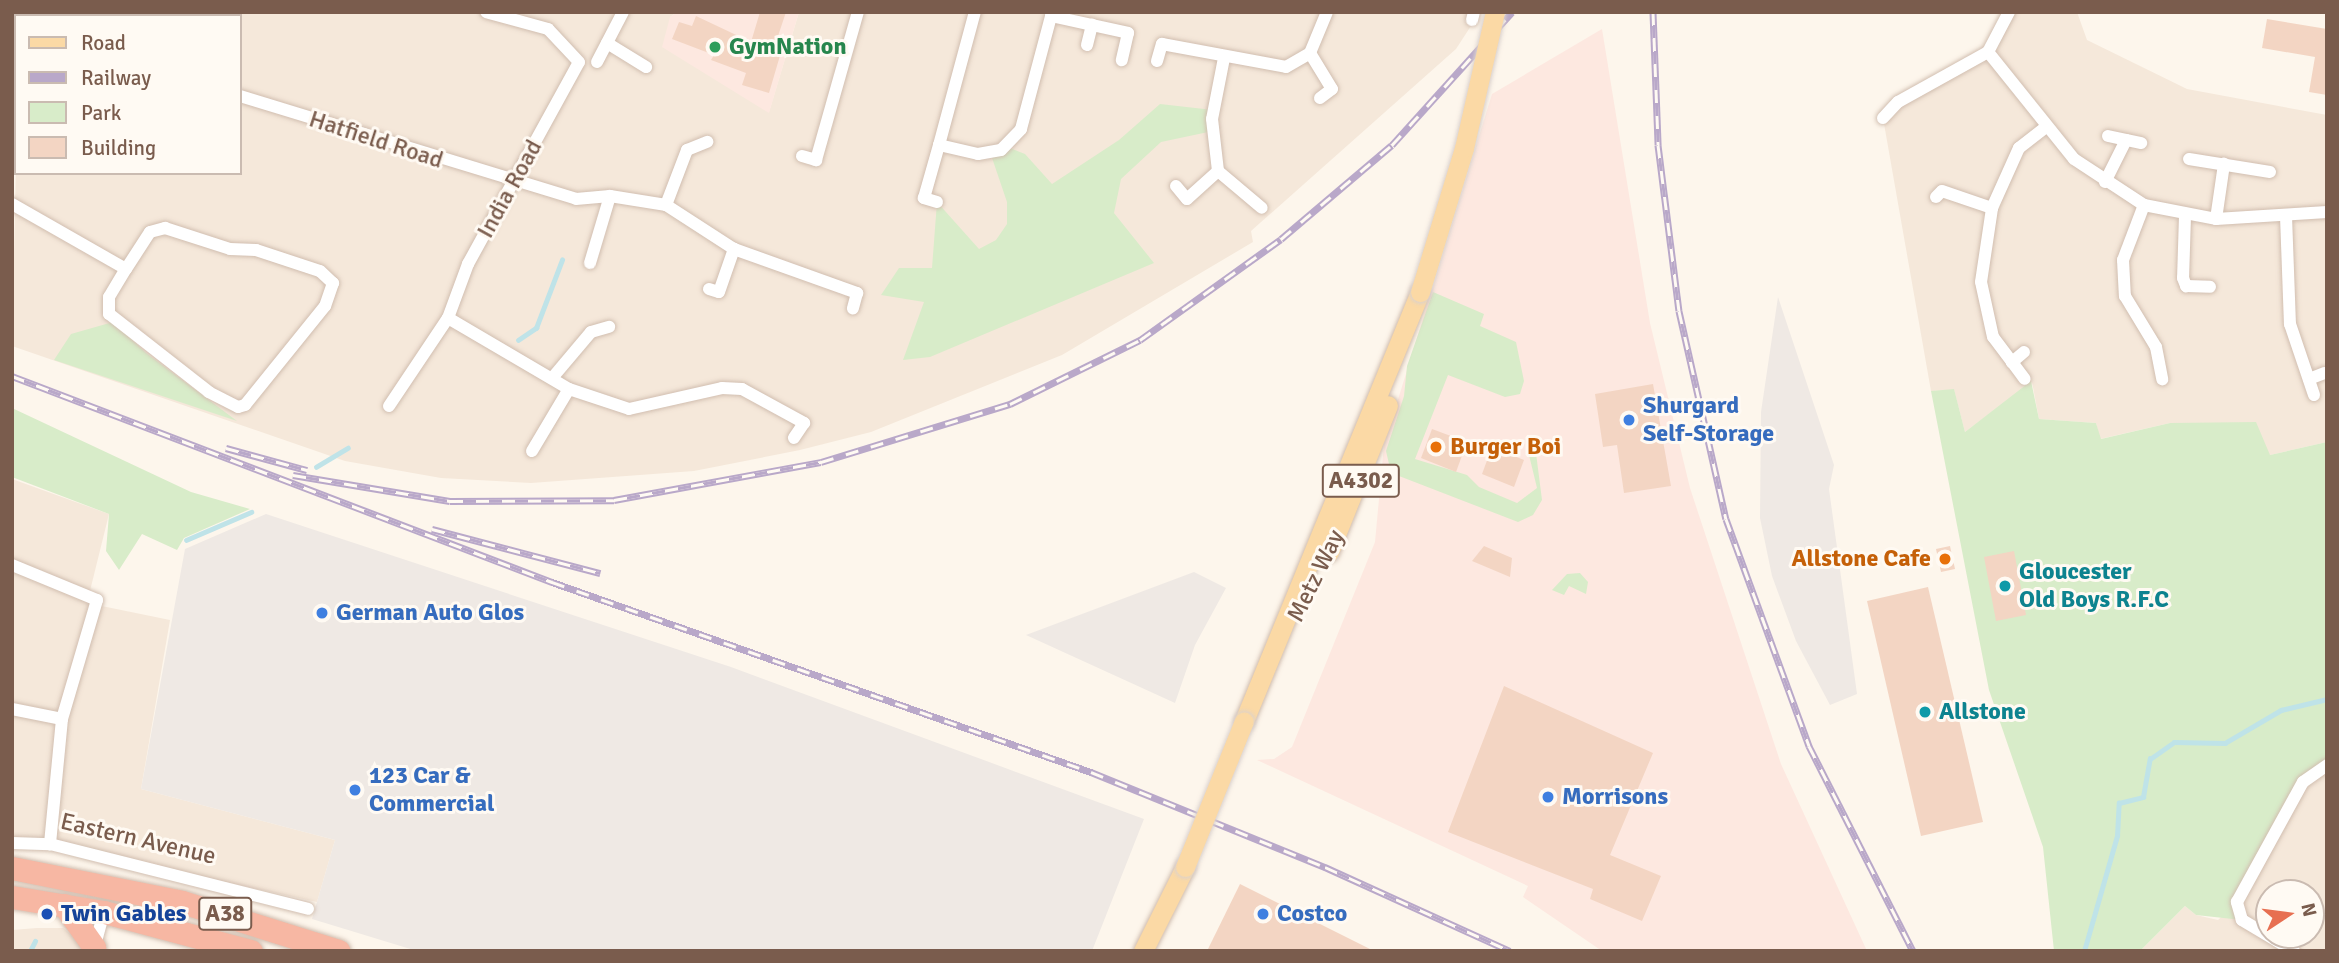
<!DOCTYPE html>
<html>
<head>
<meta charset="utf-8">
<style>
  body { margin:0 }
  #map { position:relative; width:2339px; height:963px; overflow:hidden; background:#fdf6ec; font-family:Signika,sans-serif }
  div>[style] { position:absolute }
  .residential>* { inset:0; background:#f5e8da }
  .commercial>* { inset:0; background:#fde8e0 }
  .industrial>* { inset:0; background:#efe9e4 }
  .green>* { inset:0; background:#d8ecc9 }
  .stream>* { height:4.5px; margin:-2.25px; padding:0 2.25px; transform-origin:2.25px; border-radius:2.25px; background:#bfe3e8 }
  .building>* { inset:0; background:#f3d5c3 }
  .roads { filter:drop-shadow(0 0 2px #d1beb0) drop-shadow(0 0 2px #d1beb0) }
  .street>* { height:12px; margin:-6px; padding:0 6px; transform-origin:6px; border-radius:6px; background:#fff }
  .secondary>* { height:18px; margin:-9px; padding:0 9px; transform-origin:9px; border-radius:9px; background:#fff }
  .primary>* { height:19px; margin:-9.5px; padding:0 9.5px; transform-origin:9.5px; border-radius:9.5px; background:#fbd9a5 }
  .highway>* { height:23px; margin:-11.5px; padding:0 11.5px; transform-origin:11.5px; border-radius:11.5px; background:#f7b7a3 }
  .rail>* { height:7px; margin-top:-3.5px; transform-origin:0; background:repeating-linear-gradient(90deg,#fffaf3 0 13px,#b9a8c9 0 26px); box-sizing:border-box; border-block:2px solid #b9a8c9 }
  .bridges { filter:drop-shadow(0 0 2px #dad1cd) drop-shadow(0 0 2px #dad1cd) }
  .primary-bridge>* { height:19px; margin:-9.5px; padding:0 9.5px; transform-origin:9.5px; border-radius:9.5px; background:#fbd9a5 }
  .dots>* { width:19px; height:19px; translate:-50% -50%; box-sizing:border-box; border:4px solid #fffaf3; border-radius:50% }
  span { translate:-50% -50%; white-space:nowrap; text-align:center; line-height:1.15; -webkit-text-stroke:6px #fffaf3; paint-order:stroke }
  .shield-label span { padding:2px 5px; background:#fffaf3; border:2px solid; border-radius:5px; -webkit-text-stroke-width:0 }
  .shield-label { font-size:23px; color:#7a5c4d; font-weight:700 }
  .leisure-label { font-size:24px; color:#27864d; font-weight:700 }
  .left { translate:0 -50%; text-align:left }
  .street-label { font-size:24px; color:#7a5c4d }
  .shop-label { font-size:24px; color:#366cbe; font-weight:700 }
  .food-label { font-size:24px; color:#c56008; font-weight:700 }
  .right { translate:-100% -50%; text-align:right }
  .culture-label { font-size:24px; color:#0d838f; font-weight:700 }
  .transit-label { font-size:24px; color:#164399; font-weight:700 }
  .frame { position:absolute; inset:0; border:14px solid #7a5c4d; pointer-events:none }
  .legend { position:absolute; left:14px; top:14px; width:228px; height:161px; box-sizing:border-box; background:#fffaf3; border:2px solid #cabbb1; margin:0; padding:9px 12px; list-style:none; font-size:21px; color:#7a5c4d }
  .legend li { display:flex; align-items:center; gap:14px; height:35px }
  .legend b { width:35px; border:2px solid #cabbb1 }
  .north { position:absolute; left:2255px; top:879px; width:70px; height:70px; box-sizing:border-box; background:#fffaf3; border:2px solid #cabbb1; border-radius:50%; rotate:77deg; font-size:19px; font-weight:700; line-height:28px; text-align:center; color:#7a5c4d }
  .north::after { content:''; display:block; margin:auto; width:24px; height:32px; background:#e76f51; clip-path:polygon(50% 0,100% 100%,50% 72%,0 100%) }
</style>
</head>
<body>
<div id="map">
  <div class="residential">
    <div style="clip-path:polygon(12px 12px,78px 12px,16px 16px,12px 119px)"></div>
    <div style="clip-path:polygon(111px 12px,677px 12px,670px 17px,769px 112px,799px 12px,1480px 12px,1456px 49px,1251px 231px,1253px 242px,1062px 355px,871px 432px,800px 450px,694px 471px,531px 483px,441px 478px,345px 461px,12px 346px,16px 161px,16px 173px,240px 173px,240px 16px,108px 16px)"></div>
    <div style="clip-path:polygon(2009px 12px,2077px 12px,2087px 40px,2187px 89px,2327px 115px,2327px 442px,2270px 455px,2170px 423px,2100px 439px,2096px 423px,2039px 419px,2032px 382px,1965px 432px,1954px 390px,1931px 391px,1883px 118px,1988px 52px)"></div>
    <div style="clip-path:polygon(12px 479px,109px 514px,87px 603px,170px 620px,141px 789px,335px 840px,317px 902px,50px 844px,12px 843px)"></div>
    <div style="clip-path:polygon(evenodd,2327px 765px,2327px 951px,2140px 951px,2185px 906px,2196px 915px,2218px 920px,2237px 902px,2303px 782px,2327px 765px,2269px 893px,2311px 893px,2311px 935px,2269px 935px,2269px 893px)"></div>
    <div style="clip-path:polygon(37px 928px,63px 928px,82px 944px,81px 951px,12px 951px,12px 930px)"></div>
  </div>
  <div class="commercial">
    <div style="clip-path:polygon(677px 12px,799px 12px,769px 113px,662px 47px,670px 17px)"></div>
    <div style="clip-path:polygon(1602px 29px,1650px 323px,1690px 488px,1781px 764px,1867px 951px,1602px 951px,1523px 897px,1528px 886px,1257px 760px,1274px 759px,1292px 747px,1375px 542px,1384px 445px,1492px 94px)"></div>
  </div>
  <div class="industrial">
    <div style="clip-path:polygon(1778px 297px,1834px 465px,1829px 489px,1857px 694px,1830px 705px,1796px 641px,1772px 576px,1760px 518px,1761px 412px)"></div>
    <div style="clip-path:polygon(266px 514px,731px 667px,1144px 819px,1092px 951px,417px 951px,312px 919px,335px 840px,141px 789px,185px 549px)"></div>
    <div style="clip-path:polygon(1194px 572px,1226px 588px,1195px 645px,1175px 703px,1026px 635px)"></div>
  </div>
  <div class="green">
    <div style="clip-path:polygon(1160px 104px,1213px 110px,1213px 131px,1161px 142px,1121px 179px,1114px 213px,1154px 263px,930px 357px,903px 360px,924px 302px,881px 295px,899px 268px,932px 268px,937px 202px,979px 249px,996px 240px,1007px 224px,1007px 202px,990px 152px,1005px 146px,1025px 154px,1052px 184px,1119px 140px)"></div>
    <div style="clip-path:polygon(1433px 292px,1484px 314px,1480px 326px,1516px 342px,1524px 381px,1520px 394px,1505px 397px,1448px 375px,1415px 459px,1467px 475px,1479px 487px,1517px 503px,1537px 488px,1529px 455px,1536px 453px,1542px 500px,1533px 515px,1518px 522px,1399px 476px,1389px 464px,1386px 451px,1404px 396px,1407px 366px)"></div>
    <div style="clip-path:polygon(113px 322px,146px 353px,237px 421px,54px 360px,71px 334px)"></div>
    <div style="clip-path:polygon(2031px 381px,2039px 419px,2096px 423px,2101px 439px,2170px 423px,2256px 422px,2270px 455px,2327px 442px,2327px 765px,2303px 782px,2237px 902px,2242px 920px,2196px 915px,2185px 906px,2140px 951px,2054px 951px,2043px 847px,1989px 690px,1931px 391px,1954px 389px,1965px 432px)"></div>
    <div style="clip-path:polygon(12px 408px,191px 492px,250px 509px,184px 538px,177px 550px,142px 534px,119px 570px,106px 551px,109px 514px,12px 477px)"></div>
    <div style="clip-path:polygon(1580px 573px,1588px 582px,1586px 594px,1569px 586px,1564px 595px,1552px 590px,1567px 574px)"></div>
  </div>
  <div class="stream">
    <div style="left:518px;top:340px;width:22px;rotate:-34deg"></div>
    <div style="left:536px;top:328px;width:73px;rotate:-69.1deg"></div>
    <div style="left:316px;top:467px;width:37px;rotate:-31deg"></div>
    <div style="left:186px;top:540px;width:71px;rotate:-23.3deg"></div>
    <div style="left:30px;top:951px;width:11px;rotate:-63deg"></div>
    <div style="left:2084px;top:951px;width:120px;rotate:-74deg"></div>
    <div style="left:2117px;top:836px;width:33px;rotate:-87deg"></div>
    <div style="left:2119px;top:803px;width:25px;rotate:-14deg"></div>
    <div style="left:2143px;top:797px;width:39px;rotate:-80deg"></div>
    <div style="left:2150px;top:759px;width:29px;rotate:-35deg"></div>
    <div style="left:2174px;top:742px;width:51px;rotate:1.1deg"></div>
    <div style="left:2225px;top:743px;width:65px;rotate:-30.5deg"></div>
    <div style="left:2281px;top:710px;width:47px;rotate:-13.4deg"></div>
  </div>
  <div class="building">
    <div style="clip-path:polygon(760px 12px,786px 12px,777px 39px,784px 42px,769px 93px,742px 85px,746px 73px,711px 60px,714px 55px,672px 39px,679px 22px,692px 26px,696px 16px,751px 42px)"></div>
    <div style="clip-path:polygon(2267px 19px,2327px 29px,2327px 95px,2309px 92px,2315px 57px,2262px 48px)"></div>
    <div style="clip-path:polygon(1653px 384px,1671px 486px,1624px 493px,1617px 445px,1603px 447px,1595px 394px)"></div>
    <div style="clip-path:polygon(1432px 429px,1467px 442px,1456px 472px,1421px 458px)"></div>
    <div style="clip-path:polygon(1492px 447px,1524px 460px,1514px 487px,1482px 474px)"></div>
    <div style="clip-path:polygon(1484px 546px,1512px 558px,1510px 577px,1472px 561px)"></div>
    <div style="clip-path:polygon(1950px 546px,1955px 569px,1941px 572px,1936px 549px)"></div>
    <div style="clip-path:polygon(2014px 551px,2026px 615px,1996px 621px,1984px 557px)"></div>
    <div style="clip-path:polygon(1928px 587px,1983px 822px,1921px 836px,1867px 601px)"></div>
    <div style="clip-path:polygon(1504px 686px,1653px 753px,1610px 855px,1661px 876px,1642px 921px,1590px 899px,1593px 889px,1448px 832px)"></div>
    <div style="clip-path:polygon(1240px 884px,1374px 951px,1207px 951px)"></div>
  </div>
  <div class="roads">
    <div class="street">
      <div style="left:1472px;top:20px;width:8px;rotate:-76deg"></div>
      <div style="left:607px;top:43px;width:46px;rotate:31.6deg"></div>
      <div style="left:1087px;top:45px;width:21px;rotate:-76deg"></div>
      <div style="left:1988px;top:52px;width:137px;rotate:51.2deg"></div>
      <div style="left:2074px;top:159px;width:84px;rotate:33.3deg"></div>
      <div style="left:2144px;top:205px;width:73px;rotate:11deg"></div>
      <div style="left:2216px;top:219px;width:111px;rotate:-3.6deg"></div>
      <div style="left:1310px;top:53px;width:42px;rotate:58.6deg"></div>
      <div style="left:1332px;top:89px;width:15px;rotate:143deg"></div>
      <div style="left:12px;top:54px;width:4px;rotate:14deg"></div>
      <div style="left:1224px;top:58px;width:62px;rotate:101.1deg"></div>
      <div style="left:1212px;top:119px;width:52px;rotate:83.4deg"></div>
      <div style="left:1218px;top:171px;width:57px;rotate:40.1deg"></div>
      <div style="left:1157px;top:61px;width:18px;rotate:-74deg"></div>
      <div style="left:1162px;top:44px;width:126px;rotate:10.5deg"></div>
      <div style="left:1286px;top:67px;width:28px;rotate:-30deg"></div>
      <div style="left:1310px;top:53px;width:44px;rotate:-67.5deg"></div>
      <div style="left:597px;top:62px;width:56px;rotate:-62.5deg"></div>
      <div style="left:240px;top:96px;width:351px;rotate:17deg"></div>
      <div style="left:576px;top:199px;width:34px;rotate:-5deg"></div>
      <div style="left:610px;top:196px;width:57px;rotate:9.1deg"></div>
      <div style="left:666px;top:205px;width:81px;rotate:32.9deg"></div>
      <div style="left:734px;top:249px;width:131px;rotate:19.7deg"></div>
      <div style="left:857px;top:293px;width:16px;rotate:105deg"></div>
      <div style="left:1883px;top:118px;width:22px;rotate:-47deg"></div>
      <div style="left:1898px;top:102px;width:103px;rotate:-29.1deg"></div>
      <div style="left:1988px;top:52px;width:45px;rotate:-62.3deg"></div>
      <div style="left:2108px;top:136px;width:34px;rotate:12deg"></div>
      <div style="left:939px;top:145px;width:138px;rotate:-74.9deg"></div>
      <div style="left:802px;top:156px;width:15px;rotate:16deg"></div>
      <div style="left:816px;top:160px;width:154px;rotate:-74.2deg"></div>
      <div style="left:2189px;top:159px;width:82px;rotate:9.1deg"></div>
      <div style="left:2105px;top:182px;width:47px;rotate:-63.4deg"></div>
      <div style="left:1176px;top:186px;width:17px;rotate:50deg"></div>
      <div style="left:1187px;top:199px;width:42px;rotate:-42.1deg"></div>
      <div style="left:1936px;top:197px;width:8px;rotate:-45deg"></div>
      <div style="left:1942px;top:191px;width:53px;rotate:18.8deg"></div>
      <div style="left:937px;top:202px;width:14px;rotate:-163deg"></div>
      <div style="left:924px;top:198px;width:55px;rotate:-74.2deg"></div>
      <div style="left:939px;top:145px;width:40px;rotate:13deg"></div>
      <div style="left:978px;top:154px;width:23px;rotate:-10deg"></div>
      <div style="left:1001px;top:150px;width:29px;rotate:-46deg"></div>
      <div style="left:1021px;top:129px;width:117px;rotate:-75.1deg"></div>
      <div style="left:1051px;top:16px;width:79px;rotate:12.4deg"></div>
      <div style="left:1128px;top:33px;width:28px;rotate:103deg"></div>
      <div style="left:12px;top:204px;width:131px;rotate:29.7deg"></div>
      <div style="left:666px;top:205px;width:59px;rotate:-69.1deg"></div>
      <div style="left:687px;top:150px;width:22px;rotate:-22deg"></div>
      <div style="left:2144px;top:205px;width:59px;rotate:110.9deg"></div>
      <div style="left:2123px;top:260px;width:36px;rotate:87deg"></div>
      <div style="left:2125px;top:296px;width:60px;rotate:58.7deg"></div>
      <div style="left:2156px;top:347px;width:33px;rotate:79deg"></div>
      <div style="left:2185px;top:216px;width:62px;rotate:91.8deg"></div>
      <div style="left:2183px;top:278px;width:9px;rotate:69deg"></div>
      <div style="left:2186px;top:286px;width:24px;rotate:2deg"></div>
      <div style="left:2286px;top:216px;width:108px;rotate:87.9deg"></div>
      <div style="left:2290px;top:324px;width:75px;rotate:71.3deg"></div>
      <div style="left:2216px;top:219px;width:56px;rotate:-81.7deg"></div>
      <div style="left:165px;top:228px;width:68px;rotate:17.9deg"></div>
      <div style="left:230px;top:249px;width:26px;rotate:2deg"></div>
      <div style="left:256px;top:250px;width:67px;rotate:18.2deg"></div>
      <div style="left:320px;top:271px;width:18px;rotate:43deg"></div>
      <div style="left:333px;top:283px;width:24px;rotate:109deg"></div>
      <div style="left:325px;top:306px;width:127px;rotate:128.9deg"></div>
      <div style="left:245px;top:405px;width:7px;rotate:164deg"></div>
      <div style="left:238px;top:407px;width:33px;rotate:-153deg"></div>
      <div style="left:209px;top:392px;width:127px;rotate:-142deg"></div>
      <div style="left:109px;top:314px;width:17px;rotate:-90deg"></div>
      <div style="left:109px;top:297px;width:33px;rotate:-59deg"></div>
      <div style="left:126px;top:269px;width:44px;rotate:-57deg"></div>
      <div style="left:150px;top:232px;width:16px;rotate:-15deg"></div>
      <div style="left:590px;top:263px;width:70px;rotate:-73.4deg"></div>
      <div style="left:709px;top:289px;width:10px;rotate:17deg"></div>
      <div style="left:719px;top:292px;width:46px;rotate:-70.8deg"></div>
      <div style="left:448px;top:318px;width:140px;rotate:30.4deg"></div>
      <div style="left:569px;top:389px;width:63px;rotate:18.4deg"></div>
      <div style="left:629px;top:409px;width:95px;rotate:-12.7deg"></div>
      <div style="left:722px;top:388px;width:20px;rotate:3deg"></div>
      <div style="left:742px;top:389px;width:71px;rotate:28.7deg"></div>
      <div style="left:804px;top:423px;width:18px;rotate:124deg"></div>
      <div style="left:2024px;top:352px;width:16px;rotate:140deg"></div>
      <div style="left:2012px;top:362px;width:31px;rotate:-127deg"></div>
      <div style="left:1993px;top:337px;width:56px;rotate:-102.3deg"></div>
      <div style="left:1981px;top:282px;width:75px;rotate:-81.5deg"></div>
      <div style="left:1992px;top:208px;width:66px;rotate:-65.8deg"></div>
      <div style="left:2019px;top:148px;width:33px;rotate:-38deg"></div>
      <div style="left:2012px;top:362px;width:21px;rotate:53deg"></div>
      <div style="left:553px;top:377px;width:59px;rotate:-49.8deg"></div>
      <div style="left:591px;top:332px;width:19px;rotate:-16deg"></div>
      <div style="left:2309px;top:379px;width:17px;rotate:-21deg"></div>
      <div style="left:389px;top:406px;width:106px;rotate:-56.2deg"></div>
      <div style="left:448px;top:318px;width:58px;rotate:-69.7deg"></div>
      <div style="left:468px;top:264px;width:230px;rotate:-61.2deg"></div>
      <div style="left:579px;top:62px;width:45px;rotate:-133.2deg"></div>
      <div style="left:548px;top:29px;width:64px;rotate:-164.7deg"></div>
      <div style="left:532px;top:451px;width:72px;rotate:-59.2deg"></div>
      <div style="left:12px;top:565px;width:92px;rotate:22.4deg"></div>
      <div style="left:97px;top:600px;width:124px;rotate:106.4deg"></div>
      <div style="left:62px;top:719px;width:126px;rotate:95.5deg"></div>
      <div style="left:12px;top:709px;width:51px;rotate:11.3deg"></div>
      <div style="left:12px;top:843px;width:38px;rotate:2deg"></div>
      <div style="left:50px;top:844px;width:266px;rotate:14.1deg"></div>
      <div style="left:94px;top:949px;width:38px;rotate:-75deg"></div>
      <div style="left:2294px;top:951px;width:61px;rotate:-149.2deg"></div>
      <div style="left:2242px;top:920px;width:19px;rotate:-106deg"></div>
      <div style="left:2237px;top:902px;width:137px;rotate:-61.2deg"></div>
      <div style="left:2303px;top:782px;width:29px;rotate:-35deg"></div>
    </div>
    <div class="secondary">
      <div style="left:87px;top:16px;width:5px;rotate:-53deg"></div>
      <div style="left:12px;top:132px;width:8px;rotate:-60deg"></div>
    </div>
    <div class="primary">
      <div style="left:1329px;top:552px;width:158px;rotate:-68.1deg"></div>
      <div style="left:1244px;top:721px;width:464px;rotate:-67.7deg"></div>
      <div style="left:1143px;top:951px;width:94px;rotate:-63.4deg"></div>
    </div>
    <div class="highway">
      <div style="left:12px;top:868px;width:173px;rotate:11.3deg"></div>
      <div style="left:182px;top:902px;width:164px;rotate:17.4deg"></div>
      <div style="left:12px;top:897px;width:93px;rotate:9.3deg"></div>
      <div style="left:104px;top:912px;width:152px;rotate:14.9deg"></div>
      <div style="left:64px;top:905px;width:52px;rotate:54.5deg"></div>
    </div>
  </div>
  <div class="rail">
    <div style="left:1653px;top:12px;width:133px;rotate:87.8deg"></div>
    <div style="left:1658px;top:145px;width:167px;rotate:82.8deg"></div>
    <div style="left:1679px;top:311px;width:213px;rotate:77.3deg"></div>
    <div style="left:1726px;top:519px;width:242px;rotate:69.9deg"></div>
    <div style="left:1809px;top:746px;width:230px;rotate:63.1deg"></div>
    <div style="left:12px;top:376px;width:578px;rotate:20.88deg"></div>
    <div style="left:552px;top:582px;width:572px;rotate:19.42deg"></div>
    <div style="left:1091px;top:772px;width:253px;rotate:22.1deg"></div>
    <div style="left:1325px;top:867px;width:203px;rotate:24.4deg"></div>
    <div style="left:226px;top:448px;width:84px;rotate:15.2deg"></div>
    <div style="left:293px;top:475px;width:159px;rotate:9.4deg"></div>
    <div style="left:450px;top:501px;width:164px;rotate:-0.3deg"></div>
    <div style="left:614px;top:500px;width:210px;rotate:-10.4deg"></div>
    <div style="left:821px;top:462px;width:198px;rotate:-17.1deg"></div>
    <div style="left:1010px;top:404px;width:145px;rotate:-26.2deg"></div>
    <div style="left:1140px;top:340px;width:173px;rotate:-35.6deg"></div>
    <div style="left:1281px;top:239px;width:145px;rotate:-40.3deg"></div>
    <div style="left:1392px;top:145px;width:179px;rotate:-47.9deg"></div>
    <div style="left:432px;top:529px;width:174px;rotate:14.7deg"></div>
  </div>
  <div class="bridges">
    <div class="primary-bridge">
      <div style="left:1420px;top:292px;width:151px;rotate:-73deg"></div>
      <div style="left:1464px;top:148px;width:139px;rotate:-77.2deg"></div>
      <div style="left:1185px;top:867px;width:157px;rotate:-68deg"></div>
    </div>
  </div>
  <div class="dots">
    <div style="left:715px;top:47px;background:#2e9e5b"></div>
    <div style="left:1629px;top:420px;background:#3f7fe0"></div>
    <div style="left:1436px;top:447px;background:#e8710a"></div>
    <div style="left:1945px;top:559px;background:#e8710a"></div>
    <div style="left:2005px;top:586px;background:#0f9aa8"></div>
    <div style="left:322px;top:613px;background:#3f7fe0"></div>
    <div style="left:1925px;top:712px;background:#0f9aa8"></div>
    <div style="left:355px;top:790px;background:#3f7fe0"></div>
    <div style="left:1548px;top:797px;background:#3f7fe0"></div>
    <div style="left:47px;top:914px;background:#1a4fb4"></div>
    <div style="left:1263px;top:914px;background:#3f7fe0"></div>
  </div>
  <div class="shield-label">
    <span style="left:1361px;top:481px">A4302</span>
    <span style="left:225px;top:914px">A38</span>
  </div>
  <div class="leisure-label">
    <span class="left" style="left:729px;top:47px">GymNation</span>
  </div>
  <div class="street-label">
    <span style="left:376px;top:140px;rotate:18deg">Hatfield Road</span>
    <span style="left:510px;top:189px;rotate:-61deg">India Road</span>
    <span style="left:1316px;top:576px;rotate:-64deg">Metz Way</span>
    <span style="left:138px;top:839px;rotate:13deg">Eastern Avenue</span>
  </div>
  <div class="shop-label">
    <span class="left" style="left:1643px;top:420px">Shurgard<br>Self-Storage</span>
    <span class="left" style="left:336px;top:613px">German Auto Glos</span>
    <span class="left" style="left:369px;top:790px">123 Car &amp;<br>Commercial</span>
    <span class="left" style="left:1562px;top:797px">Morrisons</span>
    <span class="left" style="left:1277px;top:914px">Costco</span>
  </div>
  <div class="food-label">
    <span class="left" style="left:1450px;top:447px">Burger Boi</span>
    <span class="right" style="left:1931px;top:559px">Allstone Cafe</span>
  </div>
  <div class="culture-label">
    <span class="left" style="left:2019px;top:586px">Gloucester<br>Old Boys R.F.C</span>
    <span class="left" style="left:1939px;top:712px">Allstone</span>
  </div>
  <div class="transit-label">
    <span class="left" style="left:61px;top:914px">Twin Gables</span>
  </div>
  <div class="frame"></div>
  <ul class="legend">
  <li><b style="height:9px;background:#fbd9a5"></b>Road</li>
  <li><b style="height:9px;background:#b9a8c9"></b>Railway</li>
  <li><b style="height:19px;background:#d8ecc9"></b>Park</li>
  <li><b style="height:19px;background:#f3d5c3"></b>Building</li>
  </ul>
  <div class="north">N</div>
</div>
</body>
</html>
